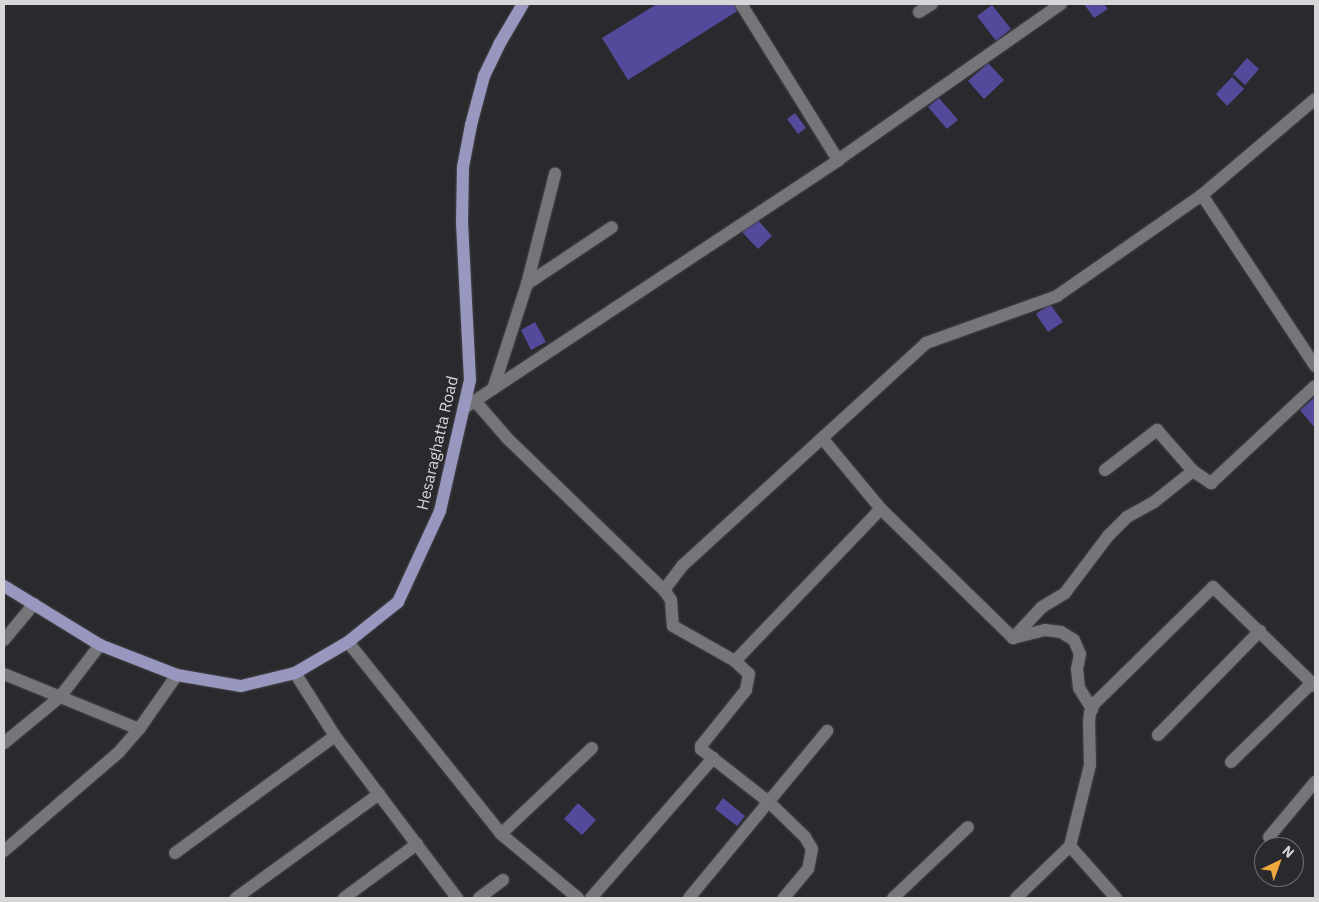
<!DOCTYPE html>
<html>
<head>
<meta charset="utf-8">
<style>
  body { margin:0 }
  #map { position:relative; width:1319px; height:902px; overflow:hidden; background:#2a2a2e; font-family:"IBM Plex Sans",sans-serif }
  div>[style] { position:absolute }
  .building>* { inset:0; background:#534a9b }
  .roads { filter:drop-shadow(0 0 1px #454549) drop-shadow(0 0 1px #454549) }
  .minor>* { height:12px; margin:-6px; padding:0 6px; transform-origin:6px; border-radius:6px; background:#75757a }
  .major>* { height:12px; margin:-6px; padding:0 6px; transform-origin:6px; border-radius:6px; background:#9897c0 }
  span { translate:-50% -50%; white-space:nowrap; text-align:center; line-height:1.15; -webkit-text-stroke:4px #2a2a2e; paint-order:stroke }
  .street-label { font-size:16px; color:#d6d6d9 }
  .frame { position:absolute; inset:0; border:5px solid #d6d6d9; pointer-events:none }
  .north { position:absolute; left:1254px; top:837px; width:50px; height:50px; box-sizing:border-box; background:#2a2a2e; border:1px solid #6f6f72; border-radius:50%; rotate:42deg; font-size:14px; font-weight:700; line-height:20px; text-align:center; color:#d6d6d9 }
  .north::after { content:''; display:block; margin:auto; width:18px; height:22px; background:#efa73e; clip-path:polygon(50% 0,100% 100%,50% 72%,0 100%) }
</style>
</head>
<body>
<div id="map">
  <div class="building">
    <div style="clip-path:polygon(657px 4px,735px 4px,739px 10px,628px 80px,602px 38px)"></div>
    <div style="clip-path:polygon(1084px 4px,1104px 4px,1108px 9px,1094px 18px)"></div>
    <div style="clip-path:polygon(992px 5px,1011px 29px,996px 41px,977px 16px)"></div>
    <div style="clip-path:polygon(1247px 58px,1259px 69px,1245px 85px,1233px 74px)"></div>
    <div style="clip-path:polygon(988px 63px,1004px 80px,984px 99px,968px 81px)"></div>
    <div style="clip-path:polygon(1232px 77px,1244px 89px,1227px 106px,1216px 94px)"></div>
    <div style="clip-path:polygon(939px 98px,958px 120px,947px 129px,928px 107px)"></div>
    <div style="clip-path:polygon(795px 113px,806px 128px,798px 134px,787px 119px)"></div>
    <div style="clip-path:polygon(757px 219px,772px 236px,758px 249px,742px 232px)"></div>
    <div style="clip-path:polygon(1050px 304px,1063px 322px,1048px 332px,1036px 314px)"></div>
    <div style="clip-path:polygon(535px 322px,546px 342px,531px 350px,521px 330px)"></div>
    <div style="clip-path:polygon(1315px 397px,1315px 428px,1300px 410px)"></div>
    <div style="clip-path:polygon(723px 798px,745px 816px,737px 826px,715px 809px)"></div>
    <div style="clip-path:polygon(578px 803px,596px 820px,582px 835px,564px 819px)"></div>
  </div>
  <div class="roads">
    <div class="minor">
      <div style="left:741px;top:4px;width:184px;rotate:58.1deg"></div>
      <div style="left:919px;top:12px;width:15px;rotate:-32deg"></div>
      <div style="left:1202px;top:195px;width:205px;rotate:56.5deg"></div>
      <div style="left:527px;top:284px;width:102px;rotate:-33.8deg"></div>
      <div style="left:493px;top:389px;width:110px;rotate:-72.1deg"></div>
      <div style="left:527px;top:284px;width:114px;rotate:-75.7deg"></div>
      <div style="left:475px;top:401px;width:49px;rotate:49.1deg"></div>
      <div style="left:507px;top:438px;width:219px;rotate:44.1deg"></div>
      <div style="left:664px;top:590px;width:12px;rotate:55deg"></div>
      <div style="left:671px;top:600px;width:26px;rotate:86deg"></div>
      <div style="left:673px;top:626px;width:71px;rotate:29.4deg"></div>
      <div style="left:735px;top:661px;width:19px;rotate:43deg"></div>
      <div style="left:749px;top:674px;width:16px;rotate:101deg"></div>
      <div style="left:746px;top:690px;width:72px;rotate:128.8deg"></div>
      <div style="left:701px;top:746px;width:3px;rotate:90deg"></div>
      <div style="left:701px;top:749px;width:88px;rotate:38deg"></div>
      <div style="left:770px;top:803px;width:49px;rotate:44.2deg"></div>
      <div style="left:805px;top:837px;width:14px;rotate:60deg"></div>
      <div style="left:812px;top:849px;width:20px;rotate:101deg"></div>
      <div style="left:808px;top:869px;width:38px;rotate:130deg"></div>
      <div style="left:464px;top:408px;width:449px;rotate:-33.5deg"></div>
      <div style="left:838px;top:160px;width:272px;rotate:-35deg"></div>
      <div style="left:1105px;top:470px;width:66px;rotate:-37.6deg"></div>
      <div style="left:1157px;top:430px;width:55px;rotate:48.7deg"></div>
      <div style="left:1193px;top:471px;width:22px;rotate:34deg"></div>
      <div style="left:1211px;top:483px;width:142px;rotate:-43deg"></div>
      <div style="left:881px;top:509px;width:185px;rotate:44.3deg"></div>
      <div style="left:1013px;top:638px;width:33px;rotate:-14deg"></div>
      <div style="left:1045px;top:630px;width:16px;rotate:7deg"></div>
      <div style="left:1061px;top:632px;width:15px;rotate:32deg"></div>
      <div style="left:1074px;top:640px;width:15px;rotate:67deg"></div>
      <div style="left:1080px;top:654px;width:15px;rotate:101deg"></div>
      <div style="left:1077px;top:669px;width:19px;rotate:84deg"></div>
      <div style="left:1079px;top:688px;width:25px;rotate:58deg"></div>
      <div style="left:664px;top:590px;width:30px;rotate:-53deg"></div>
      <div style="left:682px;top:566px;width:331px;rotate:-42.4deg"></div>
      <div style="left:926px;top:343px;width:139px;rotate:-19.7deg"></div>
      <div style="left:1057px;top:296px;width:177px;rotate:-34.9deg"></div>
      <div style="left:1202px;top:195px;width:148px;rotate:-40.3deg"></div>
      <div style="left:1013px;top:638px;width:42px;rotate:-46.9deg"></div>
      <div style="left:1042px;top:607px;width:27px;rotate:-31deg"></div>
      <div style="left:1065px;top:593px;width:71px;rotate:-53deg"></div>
      <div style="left:1108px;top:536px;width:27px;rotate:-45deg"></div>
      <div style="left:1127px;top:517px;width:31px;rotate:-29deg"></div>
      <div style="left:1154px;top:502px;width:50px;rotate:-38.5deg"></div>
      <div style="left:4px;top:640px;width:47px;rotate:-50.2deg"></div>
      <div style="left:348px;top:642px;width:246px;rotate:51.4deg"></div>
      <div style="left:501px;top:834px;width:100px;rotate:39.7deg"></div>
      <div style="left:735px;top:661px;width:211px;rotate:-46.2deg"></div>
      <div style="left:881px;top:509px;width:92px;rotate:-129.7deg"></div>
      <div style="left:295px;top:673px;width:75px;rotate:57.6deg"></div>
      <div style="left:335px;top:736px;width:203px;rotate:53deg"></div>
      <div style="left:4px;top:674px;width:146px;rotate:22.2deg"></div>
      <div style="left:1158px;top:735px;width:146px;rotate:-45.6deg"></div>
      <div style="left:4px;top:743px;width:72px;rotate:-39.4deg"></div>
      <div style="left:60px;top:697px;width:66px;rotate:-52.4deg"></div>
      <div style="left:1231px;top:762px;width:113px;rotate:-44.3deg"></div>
      <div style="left:501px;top:834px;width:125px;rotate:-43.4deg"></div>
      <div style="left:1269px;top:837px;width:72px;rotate:-50.1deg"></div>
      <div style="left:1070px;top:846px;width:69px;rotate:48.5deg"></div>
      <div style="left:4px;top:851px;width:152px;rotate:-40.7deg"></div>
      <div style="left:119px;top:752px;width:30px;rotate:-49deg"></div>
      <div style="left:139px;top:729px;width:66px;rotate:-54.9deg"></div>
      <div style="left:175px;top:853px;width:198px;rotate:-36.2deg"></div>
      <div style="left:236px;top:898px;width:177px;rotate:-36deg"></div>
      <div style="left:344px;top:898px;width:91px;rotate:-36.5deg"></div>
      <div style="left:479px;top:898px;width:30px;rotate:-37deg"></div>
      <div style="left:591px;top:898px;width:186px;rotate:-48.9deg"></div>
      <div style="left:689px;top:898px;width:217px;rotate:-50.4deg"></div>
      <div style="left:893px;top:898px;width:103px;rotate:-43.4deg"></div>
      <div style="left:1016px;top:898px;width:75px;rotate:-43.9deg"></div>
      <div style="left:1070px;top:846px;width:83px;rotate:-76.1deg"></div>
      <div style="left:1090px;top:765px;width:43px;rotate:-91.3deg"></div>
      <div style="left:1089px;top:722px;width:9px;rotate:-84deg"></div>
      <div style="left:1090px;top:713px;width:10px;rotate:-66deg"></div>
      <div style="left:1094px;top:704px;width:167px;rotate:-44.5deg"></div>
      <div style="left:1213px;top:587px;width:142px;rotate:44.1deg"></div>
    </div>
    <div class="major">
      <div style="left:4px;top:586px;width:113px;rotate:31.6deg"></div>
      <div style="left:100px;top:645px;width:83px;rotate:21.3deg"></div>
      <div style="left:177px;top:675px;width:65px;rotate:9.8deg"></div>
      <div style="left:241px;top:686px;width:56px;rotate:-13.5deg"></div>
      <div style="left:295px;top:673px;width:61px;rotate:-30.3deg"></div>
      <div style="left:348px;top:642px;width:64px;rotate:-38.7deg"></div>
      <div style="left:398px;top:602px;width:100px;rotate:-65.2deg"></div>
      <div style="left:440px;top:511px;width:134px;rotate:-77.1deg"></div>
      <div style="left:470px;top:380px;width:157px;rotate:-92.9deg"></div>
      <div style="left:462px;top:223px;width:56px;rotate:-89deg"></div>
      <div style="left:463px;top:167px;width:43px;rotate:-79.2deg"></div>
      <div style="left:471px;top:125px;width:51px;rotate:-75.1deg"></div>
      <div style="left:484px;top:76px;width:37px;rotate:-64deg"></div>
      <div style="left:500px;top:43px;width:45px;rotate:-59.5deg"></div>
    </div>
  </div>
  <div class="street-label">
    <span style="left:437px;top:443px;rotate:-77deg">Hesaraghatta Road</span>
  </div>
  <div class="frame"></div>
  <div class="north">N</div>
</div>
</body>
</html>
